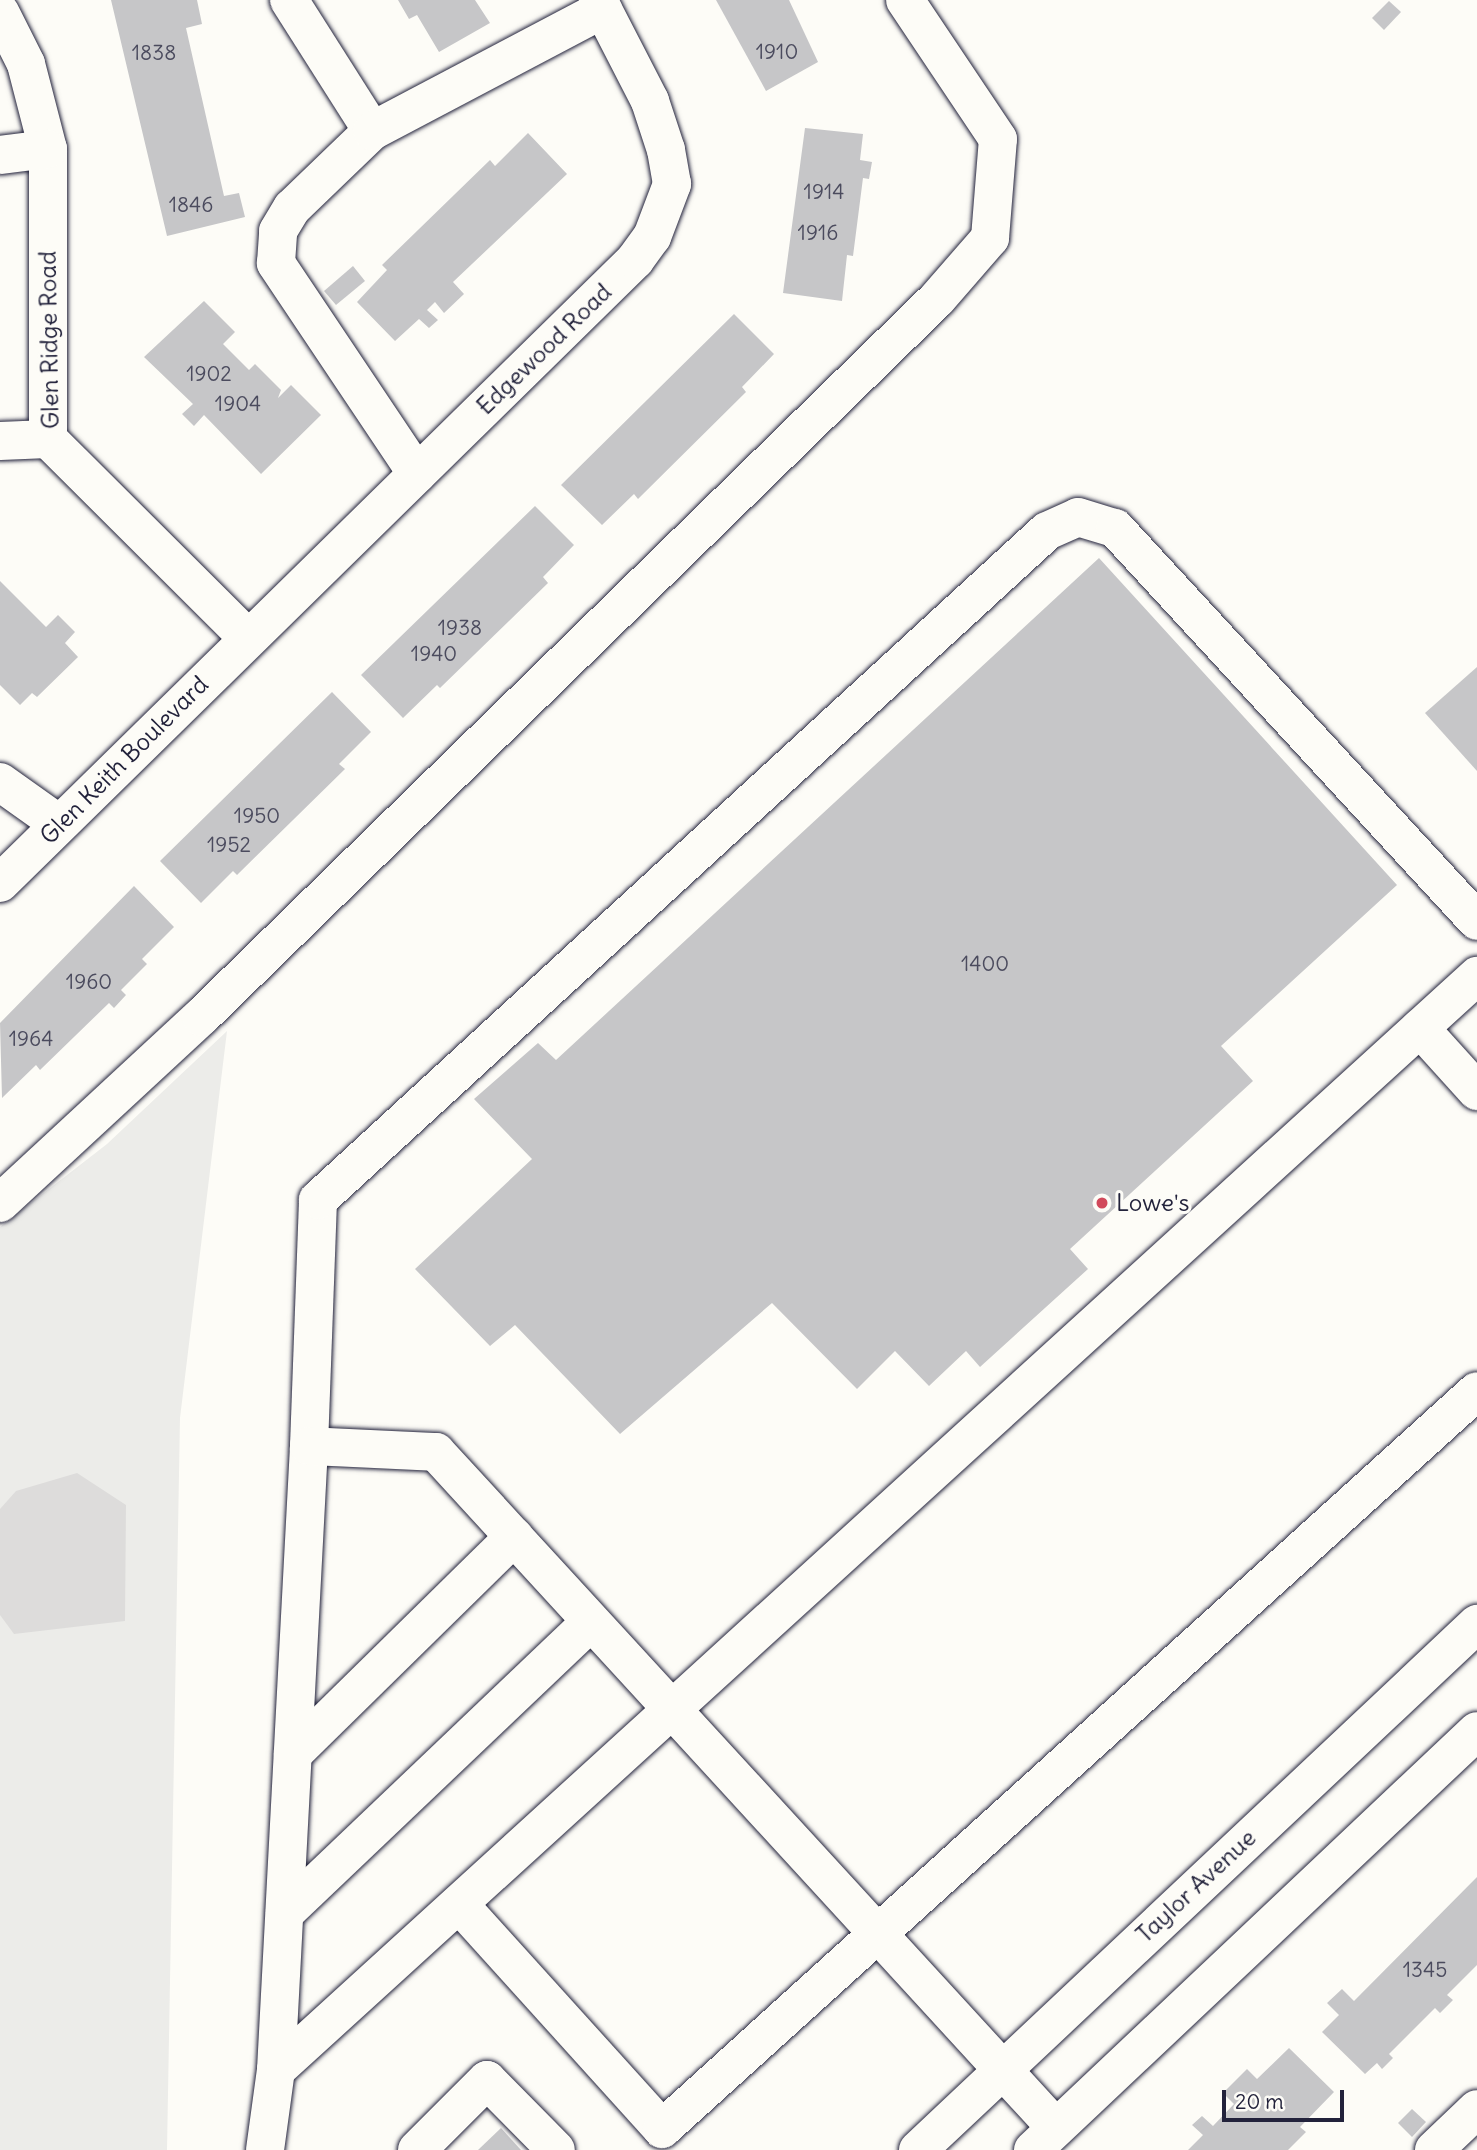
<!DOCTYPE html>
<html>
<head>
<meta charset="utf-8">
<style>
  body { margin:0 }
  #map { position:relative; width:1477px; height:2150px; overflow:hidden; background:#fdfcf7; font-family:Delius,sans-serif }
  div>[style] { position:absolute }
  .built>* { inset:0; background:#ecece9 }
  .green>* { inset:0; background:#dddcdb }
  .building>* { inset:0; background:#c6c6c8 }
  .roads { filter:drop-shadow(0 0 2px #22223b) drop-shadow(0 0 2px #22223b) }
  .minor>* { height:38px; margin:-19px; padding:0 19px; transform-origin:19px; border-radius:19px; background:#fdfcf7 }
  .major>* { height:38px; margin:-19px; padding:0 19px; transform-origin:19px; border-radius:19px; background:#fdfcf7 }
  .dots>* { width:19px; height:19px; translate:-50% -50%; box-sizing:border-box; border:4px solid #fdfcf7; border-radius:50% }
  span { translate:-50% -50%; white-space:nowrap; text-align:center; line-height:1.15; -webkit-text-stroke:6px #fdfcf7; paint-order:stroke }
  .number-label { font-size:21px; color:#4b4b5e }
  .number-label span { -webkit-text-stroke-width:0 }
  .street-label { font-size:24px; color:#22223b }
  .poi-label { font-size:24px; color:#22223b }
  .left { translate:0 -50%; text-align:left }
  .scale { position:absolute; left:1222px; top:2090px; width:122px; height:32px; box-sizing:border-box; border:4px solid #22223b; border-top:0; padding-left:9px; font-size:21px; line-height:24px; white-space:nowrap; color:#22223b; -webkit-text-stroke:5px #fdfcf7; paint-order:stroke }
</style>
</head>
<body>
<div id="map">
  <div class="built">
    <div style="clip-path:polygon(227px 1031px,180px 1418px,167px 2150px,0 2150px,0 1227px,107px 1144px)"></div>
  </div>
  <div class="green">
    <div style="clip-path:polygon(77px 1473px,126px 1505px,125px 1621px,14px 1634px,0 1615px,0 1509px,16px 1491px)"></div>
  </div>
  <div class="building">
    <div style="clip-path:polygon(111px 0,197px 0,202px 24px,186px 28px,224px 196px,239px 193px,245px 217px,167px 236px)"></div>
    <div style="clip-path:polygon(398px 0,475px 0,490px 23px,439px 52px,417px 15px,409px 19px)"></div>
    <div style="clip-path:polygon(716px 0,789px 0,818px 62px,766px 91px)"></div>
    <div style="clip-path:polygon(1389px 1px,1401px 12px,1384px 30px,1372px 18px)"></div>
    <div style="clip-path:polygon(805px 128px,863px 134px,860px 160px,872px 162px,869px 179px,863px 178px,853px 256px,847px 255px,842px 301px,783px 293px)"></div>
    <div style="clip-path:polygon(528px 133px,567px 174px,453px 282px,464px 294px,444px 313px,435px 302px,427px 310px,438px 320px,429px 328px,419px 319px,395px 341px,357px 302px,387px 270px,382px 265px,490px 160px,495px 166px)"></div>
    <div style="clip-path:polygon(353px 266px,365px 281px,336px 305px,324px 291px)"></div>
    <div style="clip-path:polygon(204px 301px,235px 332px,223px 344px,249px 370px,255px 364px,281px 390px,278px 398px,291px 385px,321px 415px,261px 474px,204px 415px,194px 426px,182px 414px,193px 404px,144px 357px)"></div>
    <div style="clip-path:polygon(734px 314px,774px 354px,742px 387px,746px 392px,638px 499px,634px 494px,602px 525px,561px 485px)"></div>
    <div style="clip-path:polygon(535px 506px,574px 545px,543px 577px,548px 583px,440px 688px,437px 685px,403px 718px,361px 675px)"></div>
    <div style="clip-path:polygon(1099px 558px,1397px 885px,1221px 1046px,1253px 1081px,1070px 1249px,1088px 1269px,980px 1367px,966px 1351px,929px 1386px,895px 1351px,857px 1389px,772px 1303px,620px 1434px,515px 1325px,490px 1346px,415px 1269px,532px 1159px,474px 1099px,538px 1043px,556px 1060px)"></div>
    <div style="clip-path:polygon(0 581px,46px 627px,58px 615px,75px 632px,65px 643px,78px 657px,37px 697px,32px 693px,20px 705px,0 685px)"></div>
    <div style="clip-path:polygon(1477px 667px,1477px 771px,1425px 713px)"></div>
    <div style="clip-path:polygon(332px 692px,371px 732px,339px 764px,345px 769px,237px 875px,233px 871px,201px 903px,160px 861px)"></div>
    <div style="clip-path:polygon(134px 886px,174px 927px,142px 959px,147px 964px,121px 990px,126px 995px,114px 1008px,109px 1003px,40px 1070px,36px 1065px,2px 1098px,0 1023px)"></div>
    <div style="clip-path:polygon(1477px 1877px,1477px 1965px,1447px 1995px,1453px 2000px,1440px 2013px,1435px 2008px,1389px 2054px,1393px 2058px,1382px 2069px,1377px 2063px,1365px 2074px,1322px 2032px,1339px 2015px,1327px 2003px,1342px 1989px,1354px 2001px)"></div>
    <div style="clip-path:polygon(1289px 2048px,1334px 2092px,1300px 2127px,1306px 2132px,1288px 2150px,1188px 2150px,1203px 2135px,1192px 2125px,1202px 2116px,1213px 2126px,1234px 2104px,1223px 2093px,1247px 2069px,1257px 2079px)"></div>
    <div style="clip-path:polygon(1412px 2109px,1426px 2122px,1412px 2137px,1398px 2123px)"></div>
    <div style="clip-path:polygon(501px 2128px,521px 2150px,478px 2150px)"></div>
  </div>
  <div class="roads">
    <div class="minor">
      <div style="left:289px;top:0;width:155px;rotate:57.6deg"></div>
      <div style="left:0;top:12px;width:58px;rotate:63.4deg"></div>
      <div style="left:26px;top:64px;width:88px;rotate:75.5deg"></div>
      <div style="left:48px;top:149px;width:290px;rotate:90deg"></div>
      <div style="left:48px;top:439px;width:282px;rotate:44.9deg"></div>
      <div style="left:0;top:155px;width:48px;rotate:-7.1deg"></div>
      <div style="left:0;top:441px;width:48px;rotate:-2.4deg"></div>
      <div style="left:417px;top:474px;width:254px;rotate:-123.8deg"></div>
      <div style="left:276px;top:263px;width:32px;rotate:-86deg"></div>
      <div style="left:278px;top:231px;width:27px;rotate:-59deg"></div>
      <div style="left:292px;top:208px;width:111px;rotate:-43.9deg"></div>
      <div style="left:372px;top:131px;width:261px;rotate:-27.8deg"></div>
      <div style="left:0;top:782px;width:72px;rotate:35.4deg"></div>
      <div style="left:0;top:883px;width:890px;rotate:-44.45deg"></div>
      <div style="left:635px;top:260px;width:29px;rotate:-54deg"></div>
      <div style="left:652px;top:237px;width:57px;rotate:-69.3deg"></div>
      <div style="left:672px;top:184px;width:35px;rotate:-100deg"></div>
      <div style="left:666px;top:150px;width:52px;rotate:-108.1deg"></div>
      <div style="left:650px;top:101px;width:114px;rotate:-117.2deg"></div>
      <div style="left:1420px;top:1028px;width:85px;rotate:47.9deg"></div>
      <div style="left:0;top:1203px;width:274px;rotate:-42.8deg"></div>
      <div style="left:201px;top:1017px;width:1028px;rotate:-44.29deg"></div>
      <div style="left:937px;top:299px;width:81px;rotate:-49deg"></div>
      <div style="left:990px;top:238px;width:99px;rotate:-85.4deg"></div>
      <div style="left:998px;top:139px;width:167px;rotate:-123.8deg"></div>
      <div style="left:309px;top:1446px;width:246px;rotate:-87.9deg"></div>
      <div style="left:318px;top:1200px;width:989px;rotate:-42.54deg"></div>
      <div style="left:1047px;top:531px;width:34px;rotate:-24deg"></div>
      <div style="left:1078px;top:517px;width:39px;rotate:17deg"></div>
      <div style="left:1115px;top:528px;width:534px;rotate:47.35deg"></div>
      <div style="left:293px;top:1754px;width:310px;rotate:-44.5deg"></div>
      <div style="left:459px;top:1904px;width:303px;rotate:47.9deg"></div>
      <div style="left:662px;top:2129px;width:1099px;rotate:-42.16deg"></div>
      <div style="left:285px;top:1913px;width:422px;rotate:-43.6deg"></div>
      <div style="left:276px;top:2070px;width:625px;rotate:-86.97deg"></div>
      <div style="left:309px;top:1446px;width:127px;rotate:2.7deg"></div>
      <div style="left:436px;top:1452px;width:917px;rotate:47.47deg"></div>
      <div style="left:265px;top:2150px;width:81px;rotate:-82.2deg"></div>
      <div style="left:276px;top:2070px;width:1625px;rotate:-42.33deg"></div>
      <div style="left:417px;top:2150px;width:99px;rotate:-45deg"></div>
      <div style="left:487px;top:2080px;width:98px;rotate:45.4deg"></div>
      <div style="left:1434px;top:2150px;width:59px;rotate:-43.6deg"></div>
    </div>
    <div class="major">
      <div style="left:918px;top:2150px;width:768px;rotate:-43.26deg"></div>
      <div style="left:1033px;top:2150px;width:610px;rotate:-43.34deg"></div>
    </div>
  </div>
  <div class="dots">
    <div style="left:1102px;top:1203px;background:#d1495b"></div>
  </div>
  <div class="number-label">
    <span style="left:777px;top:52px">1910</span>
    <span style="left:154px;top:53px">1838</span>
    <span style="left:824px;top:192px">1914</span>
    <span style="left:191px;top:205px">1846</span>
    <span style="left:818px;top:233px">1916</span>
    <span style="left:209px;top:374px">1902</span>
    <span style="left:238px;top:404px">1904</span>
    <span style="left:460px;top:628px">1938</span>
    <span style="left:434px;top:654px">1940</span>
    <span style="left:257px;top:816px">1950</span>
    <span style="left:229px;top:845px">1952</span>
    <span style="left:985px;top:964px">1400</span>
    <span style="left:89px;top:982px">1960</span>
    <span style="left:31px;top:1039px">1964</span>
    <span style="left:1425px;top:1970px">1345</span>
  </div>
  <div class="street-label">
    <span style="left:49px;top:340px;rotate:-91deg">Glen Ridge Road</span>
    <span style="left:544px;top:349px;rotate:-44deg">Edgewood Road</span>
    <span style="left:124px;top:760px;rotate:-45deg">Glen Keith Boulevard</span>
    <span style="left:1196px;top:1886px;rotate:-43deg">Taylor Avenue</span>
  </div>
  <div class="poi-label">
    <span class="left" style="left:1116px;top:1203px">Lowe's</span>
  </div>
  <div class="scale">20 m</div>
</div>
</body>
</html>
